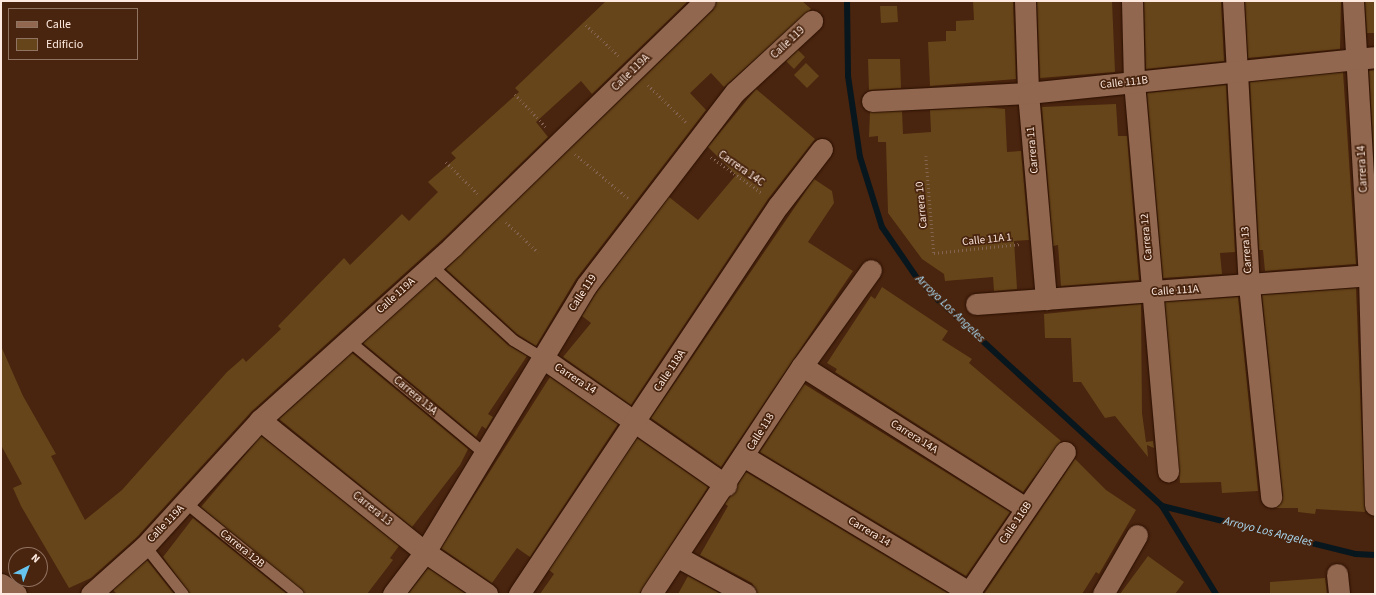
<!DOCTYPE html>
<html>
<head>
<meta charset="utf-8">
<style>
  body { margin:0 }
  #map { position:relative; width:1376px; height:595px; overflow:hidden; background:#49240e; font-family:"Source Sans 3",sans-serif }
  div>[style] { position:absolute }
  .stream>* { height:6px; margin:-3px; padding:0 3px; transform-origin:3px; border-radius:3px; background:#08161d }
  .building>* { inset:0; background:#67451a }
  .path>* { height:2.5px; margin-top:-1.25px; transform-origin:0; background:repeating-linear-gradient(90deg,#836452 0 1px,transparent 0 4px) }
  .roads { filter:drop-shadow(0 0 1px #2a0f01) drop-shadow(0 0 1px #2a0f01) }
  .service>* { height:11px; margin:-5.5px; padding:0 5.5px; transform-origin:5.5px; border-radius:5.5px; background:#91674f }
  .minor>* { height:21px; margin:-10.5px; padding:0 10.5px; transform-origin:10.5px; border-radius:10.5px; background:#91674f }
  span { translate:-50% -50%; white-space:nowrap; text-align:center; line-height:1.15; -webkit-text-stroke:3.5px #49240e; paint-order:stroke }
  .street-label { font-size:11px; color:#fde9df }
  .water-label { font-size:12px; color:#a7d8f1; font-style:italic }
  .frame { position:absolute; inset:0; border:2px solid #fde9df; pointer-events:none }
  .legend { position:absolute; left:8px; top:8px; width:130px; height:52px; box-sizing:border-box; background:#49240e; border:1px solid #917362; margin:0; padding:5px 7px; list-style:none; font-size:12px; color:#fde9df }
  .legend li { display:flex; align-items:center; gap:8px; height:20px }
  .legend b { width:20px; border:1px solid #917362 }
  .north { position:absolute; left:8px; top:547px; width:40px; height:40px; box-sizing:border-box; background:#49240e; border:1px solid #917362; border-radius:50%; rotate:42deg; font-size:11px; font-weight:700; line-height:16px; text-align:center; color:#fde9df }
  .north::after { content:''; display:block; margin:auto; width:14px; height:18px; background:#66c4ef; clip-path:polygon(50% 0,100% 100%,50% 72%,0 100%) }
</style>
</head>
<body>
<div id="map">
  <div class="stream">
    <div style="left:847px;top:1px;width:75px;rotate:89.2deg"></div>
    <div style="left:848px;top:76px;width:82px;rotate:81.6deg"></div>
    <div style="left:860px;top:157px;width:73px;rotate:72.6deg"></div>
    <div style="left:882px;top:227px;width:62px;rotate:55.5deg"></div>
    <div style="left:917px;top:278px;width:29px;rotate:46deg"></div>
    <div style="left:937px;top:299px;width:306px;rotate:42.6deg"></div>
    <div style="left:1162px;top:506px;width:103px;rotate:58.5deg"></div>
    <div style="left:1162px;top:506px;width:200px;rotate:13.9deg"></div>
    <div style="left:1356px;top:554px;width:19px;rotate:3deg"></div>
  </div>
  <div class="building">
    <div style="clip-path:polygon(606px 1px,688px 1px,592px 94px,581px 81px,536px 122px,548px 137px,445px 237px,252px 411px,137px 537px,91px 578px,69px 588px,21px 506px,13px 488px,22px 484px,1px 445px,1px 346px,23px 396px,56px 454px,51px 456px,85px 520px,122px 490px,227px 372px,243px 358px,246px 362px,281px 329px,278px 326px,344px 258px,350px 265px,402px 214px,409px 221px,438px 192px,428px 182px,456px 158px,451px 153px,519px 92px,515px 88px)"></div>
    <div style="clip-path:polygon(717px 1px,802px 1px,811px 9px,724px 87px,711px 73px,690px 93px,706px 110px,576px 279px,536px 346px,517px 334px,446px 269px,713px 10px)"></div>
    <div style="clip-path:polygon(973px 1px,1013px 1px,1016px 79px,930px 86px,928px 42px,946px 41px,946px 31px,956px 31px,956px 21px,974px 20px)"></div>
    <div style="clip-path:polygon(1037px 1px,1112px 1px,1115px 72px,1040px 78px)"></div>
    <div style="clip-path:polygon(1144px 1px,1221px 1px,1224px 61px,1146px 69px)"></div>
    <div style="clip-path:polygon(1245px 1px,1341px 1px,1340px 49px,1248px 58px)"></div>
    <div style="clip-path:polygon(1365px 1px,1375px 1px,1375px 33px,1367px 33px)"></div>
    <div style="clip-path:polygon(880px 6px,897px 6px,898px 22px,881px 23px)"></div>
    <div style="clip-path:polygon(798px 50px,805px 57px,794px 69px,786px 61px)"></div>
    <div style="clip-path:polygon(868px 59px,900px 59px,901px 88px,869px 90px)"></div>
    <div style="clip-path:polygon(806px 63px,819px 76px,807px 88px,794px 75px)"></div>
    <div style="clip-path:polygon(1375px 70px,1375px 173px,1369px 71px)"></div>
    <div style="clip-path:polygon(1343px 72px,1356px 264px,1265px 271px,1263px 250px,1259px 250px,1250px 82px)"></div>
    <div style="clip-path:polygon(1226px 85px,1235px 252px,1220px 253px,1222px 274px,1163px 278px,1147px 93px)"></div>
    <div style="clip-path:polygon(756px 89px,815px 139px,768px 199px,631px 405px,563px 357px,591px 323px,582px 316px,596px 293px,669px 197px,698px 220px,736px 175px,708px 147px)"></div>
    <div style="clip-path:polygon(1116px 104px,1118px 136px,1127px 136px,1139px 280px,1061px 286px,1058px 245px,1053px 246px,1042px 107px)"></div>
    <div style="clip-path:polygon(985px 107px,1005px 109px,1007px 152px,1021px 151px,1029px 240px,1014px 241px,1017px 289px,994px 291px,993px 277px,945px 281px,944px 274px,922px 259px,888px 213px,886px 142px,878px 142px,878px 136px,869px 137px,870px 112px,902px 111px,903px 134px,931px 132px,930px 110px)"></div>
    <div style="clip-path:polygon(814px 179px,832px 191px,834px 203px,808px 242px,853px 271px,721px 467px,651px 418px)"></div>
    <div style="clip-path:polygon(435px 278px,508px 345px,527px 356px,488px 414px,493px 417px,486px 429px,482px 426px,476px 437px,363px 343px)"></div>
    <div style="clip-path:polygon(882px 287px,948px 331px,942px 340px,972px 359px,969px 363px,1061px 441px,1023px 492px,835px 372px,837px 369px,827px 363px,871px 296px,875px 299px)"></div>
    <div style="clip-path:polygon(1356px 288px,1365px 512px,1316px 509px,1315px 514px,1298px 512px,1298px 508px,1276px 508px,1283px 496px,1262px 295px)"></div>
    <div style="clip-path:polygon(1238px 297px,1258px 491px,1222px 493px,1221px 482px,1180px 483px,1165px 302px)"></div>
    <div style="clip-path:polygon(1141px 304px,1142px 413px,1146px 442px,1153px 441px,1154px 448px,1147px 445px,1148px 457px,1115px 416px,1105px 418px,1081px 382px,1073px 382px,1071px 338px,1045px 338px,1044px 314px)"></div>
    <div style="clip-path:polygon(352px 353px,468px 449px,460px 465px,412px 527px,279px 419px)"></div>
    <div style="clip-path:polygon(550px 377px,618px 424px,530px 557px,517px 548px,492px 583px,441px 548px)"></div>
    <div style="clip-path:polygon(804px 384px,1010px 512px,966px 576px,760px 452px)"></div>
    <div style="clip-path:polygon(261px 436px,399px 546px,390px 558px,393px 560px,367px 594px,305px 594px,201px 507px)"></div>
    <div style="clip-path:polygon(637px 438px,708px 487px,639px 594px,540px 594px,554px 574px,549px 570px)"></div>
    <div style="clip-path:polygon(1075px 459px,1106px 490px,1136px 510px,1099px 574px,1096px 572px,1082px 594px,984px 594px)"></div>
    <div style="clip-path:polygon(746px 472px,949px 594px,758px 594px,752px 583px,700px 555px,728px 506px,725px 504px)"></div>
    <div style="clip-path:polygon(193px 518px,287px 594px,190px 594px,163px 557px)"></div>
    <div style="clip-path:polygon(1148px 556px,1184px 582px,1175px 594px,1120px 594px)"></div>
    <div style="clip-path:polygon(147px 560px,174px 594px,117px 594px,113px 590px)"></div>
    <div style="clip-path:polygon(428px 568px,466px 594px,408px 594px)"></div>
    <div style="clip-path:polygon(688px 576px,721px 594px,678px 594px)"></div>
    <div style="clip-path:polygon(1325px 578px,1327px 594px,1270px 594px,1270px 582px)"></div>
  </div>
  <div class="path">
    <div style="left:586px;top:25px;width:45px;rotate:43.2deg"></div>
    <div style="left:648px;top:85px;width:53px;rotate:44.2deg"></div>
    <div style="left:515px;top:94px;width:45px;rotate:46.8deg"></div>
    <div style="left:575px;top:154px;width:69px;rotate:39.7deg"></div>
    <div style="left:926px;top:156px;width:97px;rotate:85.3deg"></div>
    <div style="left:934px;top:253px;width:87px;rotate:-5.9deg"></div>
    <div style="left:711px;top:157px;width:62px;rotate:35.2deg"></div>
    <div style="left:446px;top:162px;width:45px;rotate:45deg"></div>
    <div style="left:506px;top:222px;width:44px;rotate:43.2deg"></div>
  </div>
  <div class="roads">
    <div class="service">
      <div style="left:431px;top:265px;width:111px;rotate:42.4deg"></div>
      <div style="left:513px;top:340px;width:35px;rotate:31deg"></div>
      <div style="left:348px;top:340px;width:175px;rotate:39.7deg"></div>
      <div style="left:186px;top:503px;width:144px;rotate:39.1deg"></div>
      <div style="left:145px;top:546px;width:61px;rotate:51.6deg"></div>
    </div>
    <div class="minor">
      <div style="left:1025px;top:1px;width:92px;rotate:88.1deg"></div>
      <div style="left:1028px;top:93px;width:207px;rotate:85deg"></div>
      <div style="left:1132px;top:1px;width:81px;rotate:88.6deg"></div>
      <div style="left:1134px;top:82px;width:391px;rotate:85deg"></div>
      <div style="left:1233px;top:1px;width:285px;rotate:86.8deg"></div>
      <div style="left:1249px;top:286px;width:212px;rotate:84deg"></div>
      <div style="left:1353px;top:1px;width:275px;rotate:86.7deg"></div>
      <div style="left:1369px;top:276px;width:229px;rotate:88.5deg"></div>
      <div style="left:872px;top:101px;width:156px;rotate:-2.9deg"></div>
      <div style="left:1028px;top:93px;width:349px;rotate:-5.9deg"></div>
      <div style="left:976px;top:304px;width:400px;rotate:-4.2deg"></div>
      <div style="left:543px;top:358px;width:223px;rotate:34.8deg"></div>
      <div style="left:802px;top:366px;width:265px;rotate:32.4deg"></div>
      <div style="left:260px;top:420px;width:211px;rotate:38.7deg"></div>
      <div style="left:425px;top:552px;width:75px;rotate:34.1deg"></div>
      <div style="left:745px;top:457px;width:265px;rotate:31.1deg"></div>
      <div style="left:678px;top:557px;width:77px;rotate:28.6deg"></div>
      <div style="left:1337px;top:574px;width:20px;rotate:84deg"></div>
      <div style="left:1px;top:584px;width:18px;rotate:34deg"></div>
      <div style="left:91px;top:594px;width:72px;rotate:-41.6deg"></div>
      <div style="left:145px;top:546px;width:171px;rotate:-47.6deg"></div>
      <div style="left:260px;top:420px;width:260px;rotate:-42deg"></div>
      <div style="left:453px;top:246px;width:351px;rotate:-44.2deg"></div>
      <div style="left:393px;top:594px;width:53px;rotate:-52.7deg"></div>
      <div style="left:425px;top:552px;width:311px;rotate:-58.8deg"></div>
      <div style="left:586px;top:286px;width:245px;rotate:-52.5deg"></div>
      <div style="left:735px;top:92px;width:105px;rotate:-42.7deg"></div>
      <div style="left:519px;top:594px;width:467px;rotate:-56.3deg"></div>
      <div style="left:778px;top:206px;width:72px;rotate:-52.3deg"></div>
      <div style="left:651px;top:594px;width:273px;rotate:-56.5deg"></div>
      <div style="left:802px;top:366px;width:118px;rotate:-54.3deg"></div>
      <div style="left:968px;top:594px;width:172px;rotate:-55.7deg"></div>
      <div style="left:1103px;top:594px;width:68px;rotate:-60deg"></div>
    </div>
  </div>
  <div class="street-label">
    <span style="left:788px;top:43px;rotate:-43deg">Calle 119</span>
    <span style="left:631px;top:73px;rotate:-44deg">Calle 119A</span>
    <span style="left:1124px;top:83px;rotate:-6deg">Calle 111B</span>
    <span style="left:1033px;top:150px;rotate:-95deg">Carrera 11</span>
    <span style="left:741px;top:169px;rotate:35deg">Carrera 14C</span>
    <span style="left:1363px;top:169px;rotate:-93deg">Carrera 14</span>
    <span style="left:922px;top:205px;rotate:-95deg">Carrera 10</span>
    <span style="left:1147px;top:237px;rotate:-95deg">Carrera 12</span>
    <span style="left:987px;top:240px;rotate:-6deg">Calle 11A 1</span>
    <span style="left:1247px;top:250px;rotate:-94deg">Carrera 13</span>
    <span style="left:1175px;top:291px;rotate:-4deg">Calle 111A</span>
    <span style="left:583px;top:293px;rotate:-57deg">Calle 119</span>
    <span style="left:396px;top:296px;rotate:-42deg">Calle 119A</span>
    <span style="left:670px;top:371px;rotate:-56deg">Calle 118A</span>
    <span style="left:575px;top:379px;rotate:33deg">Carrera 14</span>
    <span style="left:415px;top:396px;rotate:40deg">Carrera 13A</span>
    <span style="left:761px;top:432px;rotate:-58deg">Calle 118</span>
    <span style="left:914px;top:437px;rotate:32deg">Carrera 14A</span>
    <span style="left:372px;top:509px;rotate:39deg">Carrera 13</span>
    <span style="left:1016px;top:523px;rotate:-56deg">Calle 116B</span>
    <span style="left:166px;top:524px;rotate:-46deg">Calle 119A</span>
    <span style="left:869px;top:532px;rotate:31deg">Carrera 14</span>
    <span style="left:242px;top:549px;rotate:39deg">Carrera 12B</span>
  </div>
  <div class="water-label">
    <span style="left:950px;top:309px;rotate:44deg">Arroyo Los Angeles</span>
    <span style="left:1268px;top:532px;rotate:14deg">Arroyo Los Angeles</span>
  </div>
  <div class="frame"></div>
  <ul class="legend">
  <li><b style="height:5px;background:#91674f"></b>Calle</li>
  <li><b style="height:11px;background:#67451a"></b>Edificio</li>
  </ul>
  <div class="north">N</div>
</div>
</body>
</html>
